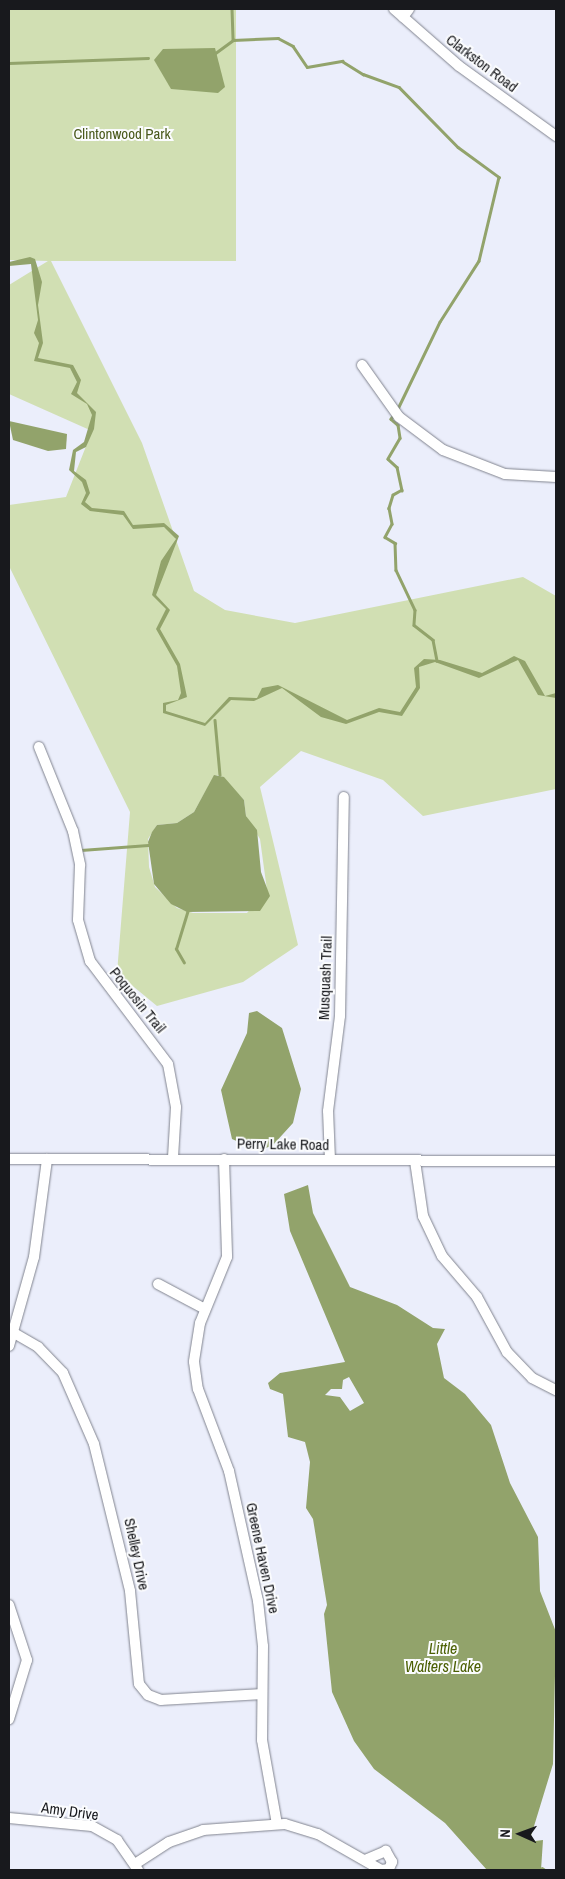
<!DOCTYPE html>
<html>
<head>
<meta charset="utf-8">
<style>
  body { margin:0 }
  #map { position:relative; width:565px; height:1879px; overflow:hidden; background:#ebeefb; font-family:"Archivo Narrow",sans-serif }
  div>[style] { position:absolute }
  .green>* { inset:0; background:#d1dfb3 }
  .water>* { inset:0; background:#92a36b }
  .stream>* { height:2.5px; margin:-1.25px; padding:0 1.25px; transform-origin:1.25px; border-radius:1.25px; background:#92a36b }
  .roads { filter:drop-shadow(0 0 1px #81848f) drop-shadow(0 0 1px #81848f) }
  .minor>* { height:10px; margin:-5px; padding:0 5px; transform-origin:5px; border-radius:5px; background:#fff }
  span { translate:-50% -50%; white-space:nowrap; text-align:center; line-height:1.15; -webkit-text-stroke:4px #fbfcfe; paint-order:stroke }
  .street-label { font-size:15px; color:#18191d }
  .park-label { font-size:15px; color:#49591c }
  .water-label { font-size:16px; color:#4c6004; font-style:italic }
  .frame { position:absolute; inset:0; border:10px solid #18191d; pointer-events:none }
  .north { position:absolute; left:495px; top:1809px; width:50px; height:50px; -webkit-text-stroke:4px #fbfcfe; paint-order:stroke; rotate:272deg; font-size:14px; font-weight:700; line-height:20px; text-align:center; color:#18191d }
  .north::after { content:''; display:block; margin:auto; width:18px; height:22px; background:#18191d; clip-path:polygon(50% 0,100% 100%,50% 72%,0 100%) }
</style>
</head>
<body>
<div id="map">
  <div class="green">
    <div style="clip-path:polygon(evenodd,9px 9px,236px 9px,236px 261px,51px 261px,142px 443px,194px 591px,225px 610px,295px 623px,523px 577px,556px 596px,556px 789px,423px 816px,383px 780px,301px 751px,260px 787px,298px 945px,243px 982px,157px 1006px,117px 973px,130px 812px,9px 566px,9px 505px,66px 497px,92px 431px,9px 394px,9px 285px,48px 261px,9px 260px,9px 9px,220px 775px,244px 800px,246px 816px,260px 839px,267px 890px,247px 913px,193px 913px,177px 908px,155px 887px,149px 867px,148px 839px,157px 825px,177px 823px,194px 812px,214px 776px,220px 775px)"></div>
  </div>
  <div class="water">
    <div style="clip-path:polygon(215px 48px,225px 87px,218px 93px,171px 89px,154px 60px,163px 49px)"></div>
    <div style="clip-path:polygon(30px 257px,35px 259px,42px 282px,38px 305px,43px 343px,38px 358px,73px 365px,81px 380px,77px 393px,96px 412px,94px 429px,86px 447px,76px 452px,74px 471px,86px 480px,90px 493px,85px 502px,92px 508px,124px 511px,133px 525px,164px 523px,179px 536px,156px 595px,170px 610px,160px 629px,180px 664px,187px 697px,166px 705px,166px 711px,205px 723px,229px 697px,257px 698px,262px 688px,278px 685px,347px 720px,379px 708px,400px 712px,416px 687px,414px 668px,424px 659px,440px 660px,482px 673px,514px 656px,525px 661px,545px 696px,556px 693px,556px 698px,538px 695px,518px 660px,479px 678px,435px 662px,419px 667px,420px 688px,402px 716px,379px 712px,346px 724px,321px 717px,282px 688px,254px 701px,231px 700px,205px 726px,163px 713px,163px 703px,178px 700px,181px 693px,177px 666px,156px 629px,166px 609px,152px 595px,161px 561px,176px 539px,164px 527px,133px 529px,123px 515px,90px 511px,81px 504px,86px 493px,82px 482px,69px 470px,73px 450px,84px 442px,92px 415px,87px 404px,71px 394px,77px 382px,70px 368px,34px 361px,39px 343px,34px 333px,38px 320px,31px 264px,9px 266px,9px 262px)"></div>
    <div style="clip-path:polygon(9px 421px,67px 434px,66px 449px,48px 451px,13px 440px)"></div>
    <div style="clip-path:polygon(214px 775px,224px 777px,244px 800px,246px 816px,257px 830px,261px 872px,270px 896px,260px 911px,187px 912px,171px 904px,154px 884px,148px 842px,152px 832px,157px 825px,177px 823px,194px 812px)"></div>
    <div style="clip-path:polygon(257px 1011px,282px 1028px,301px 1089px,293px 1123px,273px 1145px,259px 1151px,232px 1139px,221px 1090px,247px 1033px,249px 1013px)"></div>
    <div style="clip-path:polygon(evenodd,308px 1185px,313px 1213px,350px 1287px,397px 1305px,433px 1328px,445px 1329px,437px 1344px,444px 1378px,465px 1394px,491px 1425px,510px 1483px,538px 1537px,540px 1591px,556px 1632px,553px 1764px,531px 1836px,535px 1841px,543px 1840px,541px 1870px,487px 1870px,445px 1823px,374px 1769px,354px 1741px,332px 1692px,324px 1614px,327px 1605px,313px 1519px,306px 1508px,310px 1462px,305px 1442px,288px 1437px,283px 1394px,270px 1389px,268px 1383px,280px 1373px,345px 1362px,290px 1231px,284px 1194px,308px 1185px,349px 1377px,364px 1403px,350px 1411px,340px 1397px,325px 1395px,331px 1389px,342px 1389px,343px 1380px,349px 1377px)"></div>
  </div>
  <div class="stream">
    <div style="left:232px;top:9px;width:31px;rotate:88deg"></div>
    <div style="left:233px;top:40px;width:45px;rotate:-2.5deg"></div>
    <div style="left:278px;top:38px;width:17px;rotate:28deg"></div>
    <div style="left:293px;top:46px;width:25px;rotate:56deg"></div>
    <div style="left:307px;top:67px;width:36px;rotate:-10deg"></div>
    <div style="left:342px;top:61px;width:25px;rotate:32deg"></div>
    <div style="left:363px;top:74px;width:38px;rotate:20deg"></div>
    <div style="left:399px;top:87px;width:84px;rotate:45.5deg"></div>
    <div style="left:458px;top:147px;width:51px;rotate:36.2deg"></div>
    <div style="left:499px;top:177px;width:86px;rotate:103.4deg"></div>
    <div style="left:479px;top:261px;width:72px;rotate:122.6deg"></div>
    <div style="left:440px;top:322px;width:99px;rotate:115.8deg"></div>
    <div style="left:214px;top:54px;width:24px;rotate:-36deg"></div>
    <div style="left:9px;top:63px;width:139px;rotate:-2.1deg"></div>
    <div style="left:394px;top:415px;width:5px;rotate:127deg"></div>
    <div style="left:391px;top:419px;width:9px;rotate:41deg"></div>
    <div style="left:398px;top:425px;width:13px;rotate:81deg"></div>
    <div style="left:400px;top:438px;width:24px;rotate:120deg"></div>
    <div style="left:388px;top:459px;width:12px;rotate:42deg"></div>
    <div style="left:397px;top:467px;width:24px;rotate:78deg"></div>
    <div style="left:402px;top:490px;width:10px;rotate:151deg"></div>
    <div style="left:393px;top:495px;width:14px;rotate:107deg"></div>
    <div style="left:389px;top:508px;width:16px;rotate:79deg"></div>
    <div style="left:392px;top:524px;width:15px;rotate:118deg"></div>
    <div style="left:385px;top:537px;width:12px;rotate:31deg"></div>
    <div style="left:395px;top:543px;width:27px;rotate:88deg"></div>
    <div style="left:396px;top:570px;width:44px;rotate:64.6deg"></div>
    <div style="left:415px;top:610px;width:15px;rotate:94deg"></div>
    <div style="left:414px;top:625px;width:24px;rotate:38deg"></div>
    <div style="left:433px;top:640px;width:21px;rotate:79deg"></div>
    <div style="left:215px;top:720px;width:55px;rotate:84.8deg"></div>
    <div style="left:81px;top:850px;width:67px;rotate:-4.3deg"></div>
    <div style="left:184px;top:963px;width:16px;rotate:-120deg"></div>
    <div style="left:176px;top:949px;width:39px;rotate:-73deg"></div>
    <div style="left:542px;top:1868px;width:4px;rotate:34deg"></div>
  </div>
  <div class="roads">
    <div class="minor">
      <div style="left:394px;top:9px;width:86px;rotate:41.2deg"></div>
      <div style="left:459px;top:66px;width:120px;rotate:35.8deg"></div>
      <div style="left:403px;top:17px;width:10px;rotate:-53deg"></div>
      <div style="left:362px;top:365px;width:64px;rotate:54.6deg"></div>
      <div style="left:399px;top:417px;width:55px;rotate:36.9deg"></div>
      <div style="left:443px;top:450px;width:66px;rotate:21.2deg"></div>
      <div style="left:505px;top:474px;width:51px;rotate:3.4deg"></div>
      <div style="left:39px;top:747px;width:91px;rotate:68deg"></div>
      <div style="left:73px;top:831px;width:35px;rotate:78deg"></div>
      <div style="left:80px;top:865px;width:55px;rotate:92.1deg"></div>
      <div style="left:78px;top:920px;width:43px;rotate:73.7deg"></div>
      <div style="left:90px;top:961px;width:129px;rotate:52.9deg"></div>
      <div style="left:168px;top:1064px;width:44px;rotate:79.5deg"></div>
      <div style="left:176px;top:1107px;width:51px;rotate:93.4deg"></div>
      <div style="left:9px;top:1159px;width:547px;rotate:0.21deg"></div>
      <div style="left:224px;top:1159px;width:98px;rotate:88.2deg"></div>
      <div style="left:227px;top:1257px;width:71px;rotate:112.2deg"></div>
      <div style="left:200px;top:1323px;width:39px;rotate:99deg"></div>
      <div style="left:194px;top:1362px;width:27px;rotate:82deg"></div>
      <div style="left:198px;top:1389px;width:88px;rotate:69.3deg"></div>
      <div style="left:229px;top:1471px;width:133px;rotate:77.4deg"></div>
      <div style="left:258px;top:1601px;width:45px;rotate:83.7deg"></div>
      <div style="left:263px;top:1646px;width:94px;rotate:90.6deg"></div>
      <div style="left:262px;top:1740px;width:85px;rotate:79.9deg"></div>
      <div style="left:330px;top:1160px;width:49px;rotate:-92.3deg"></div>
      <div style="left:328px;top:1111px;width:96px;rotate:-82.8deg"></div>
      <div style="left:340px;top:1016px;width:219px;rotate:-89deg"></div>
      <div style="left:415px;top:1161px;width:56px;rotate:81.7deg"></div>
      <div style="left:423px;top:1216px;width:44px;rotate:64.6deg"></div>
      <div style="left:442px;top:1256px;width:54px;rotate:49.5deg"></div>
      <div style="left:477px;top:1297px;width:63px;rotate:61.4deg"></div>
      <div style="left:507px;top:1352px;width:36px;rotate:46deg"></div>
      <div style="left:532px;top:1378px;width:27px;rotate:27deg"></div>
      <div style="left:158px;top:1284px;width:53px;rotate:28deg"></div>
      <div style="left:14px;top:1333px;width:28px;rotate:30deg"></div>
      <div style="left:38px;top:1347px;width:36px;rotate:46deg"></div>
      <div style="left:63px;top:1373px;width:77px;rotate:66.4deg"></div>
      <div style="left:94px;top:1444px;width:151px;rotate:76.2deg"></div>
      <div style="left:130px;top:1591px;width:93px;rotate:84.5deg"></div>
      <div style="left:139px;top:1684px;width:14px;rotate:51deg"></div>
      <div style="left:148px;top:1695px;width:14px;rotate:21deg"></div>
      <div style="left:161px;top:1700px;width:101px;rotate:-3.4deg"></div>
      <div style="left:9px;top:1346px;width:92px;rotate:-74.3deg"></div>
      <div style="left:34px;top:1257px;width:99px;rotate:-82.4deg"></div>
      <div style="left:9px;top:1605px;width:58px;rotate:71.9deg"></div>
      <div style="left:27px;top:1660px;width:62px;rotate:107deg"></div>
      <div style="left:9px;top:1818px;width:83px;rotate:5.5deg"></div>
      <div style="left:92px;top:1826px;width:29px;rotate:29deg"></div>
      <div style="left:117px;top:1840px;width:37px;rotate:55deg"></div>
      <div style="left:135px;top:1864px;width:40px;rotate:-32.9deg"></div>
      <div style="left:169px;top:1842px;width:36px;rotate:-19deg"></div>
      <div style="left:203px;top:1830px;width:82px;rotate:-4.2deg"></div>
      <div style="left:285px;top:1824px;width:34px;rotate:17deg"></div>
      <div style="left:318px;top:1834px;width:73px;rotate:29.7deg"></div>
      <div style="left:381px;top:1870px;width:8px;rotate:-7deg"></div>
      <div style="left:389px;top:1869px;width:8px;rotate:-67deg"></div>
      <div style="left:392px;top:1862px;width:13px;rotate:-119deg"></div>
      <div style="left:386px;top:1851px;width:23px;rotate:157deg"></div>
    </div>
  </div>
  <div class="street-label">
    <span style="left:482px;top:63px;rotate:37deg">Clarkston Road</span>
    <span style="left:325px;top:978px;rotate:-88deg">Musquash Trail</span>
    <span style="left:138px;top:1000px;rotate:51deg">Poquosin Trail</span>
    <span style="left:283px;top:1144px;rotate:1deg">Perry Lake Road</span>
    <span style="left:137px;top:1554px;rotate:78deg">Shelley Drive</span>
    <span style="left:263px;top:1558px;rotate:78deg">Greene Haven Drive</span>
    <span style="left:70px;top:1811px;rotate:8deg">Amy Drive</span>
  </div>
  <div class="park-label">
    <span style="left:122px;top:134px">Clintonwood Park</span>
  </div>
  <div class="water-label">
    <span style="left:443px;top:1657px">Little<br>Walters Lake</span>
  </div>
  <div class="frame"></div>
  <div class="north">N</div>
</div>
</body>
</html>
